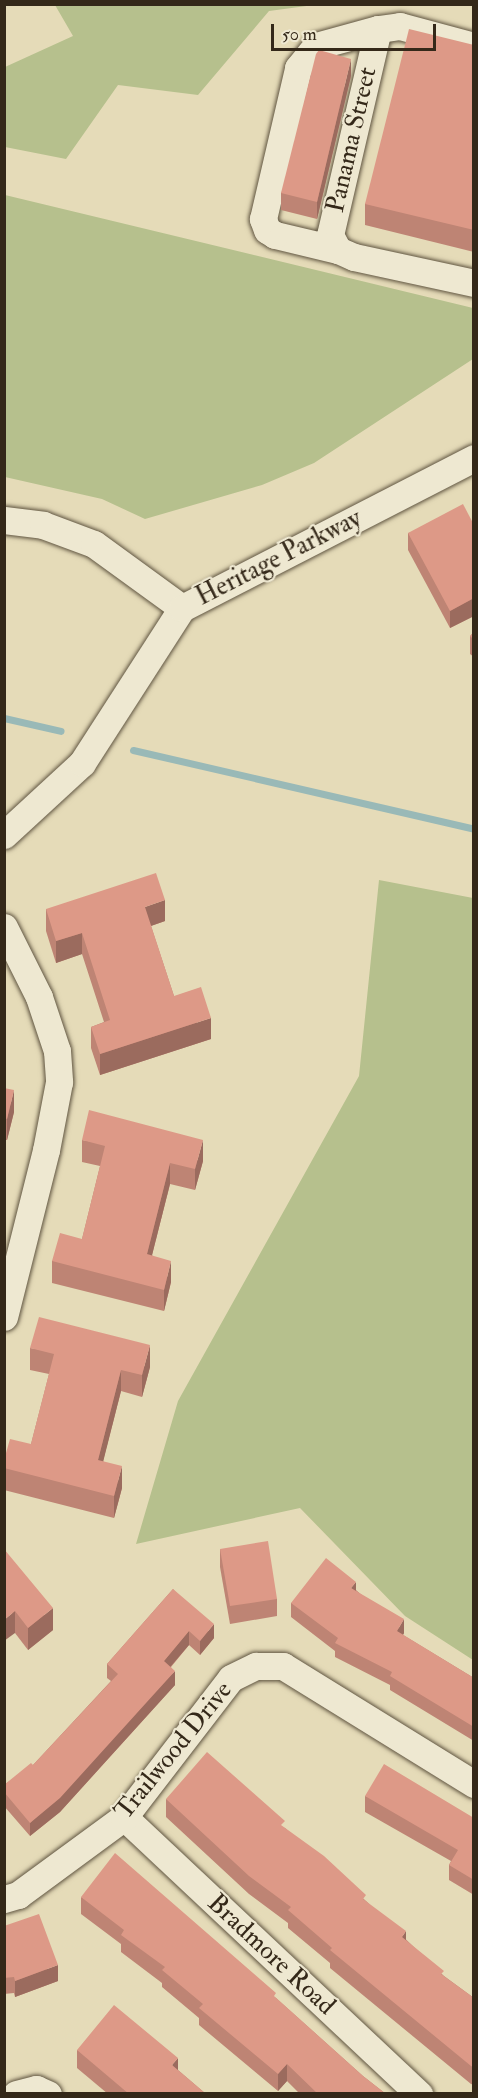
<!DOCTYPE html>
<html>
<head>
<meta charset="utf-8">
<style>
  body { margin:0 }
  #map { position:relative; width:478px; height:2098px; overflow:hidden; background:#e5dbb8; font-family:"IM FELL Double Pica",serif }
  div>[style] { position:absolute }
  .green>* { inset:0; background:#b6c08d }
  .stream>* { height:7px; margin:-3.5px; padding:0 3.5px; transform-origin:3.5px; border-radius:3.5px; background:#99b9b7 }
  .roads { filter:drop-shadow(0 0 2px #605541) drop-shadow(0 0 2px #605541) }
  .minor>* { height:27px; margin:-13.5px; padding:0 13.5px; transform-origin:13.5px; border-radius:13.5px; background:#eee8d1 }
  .wall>* { inset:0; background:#be8474 }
  .shaded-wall>* { inset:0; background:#9b6b5e }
  .building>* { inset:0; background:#dd9987 }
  span { translate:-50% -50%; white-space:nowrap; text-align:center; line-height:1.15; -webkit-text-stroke:4.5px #eee8d1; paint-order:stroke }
  .street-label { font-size:26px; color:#342819 }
  .frame { position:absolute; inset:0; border:6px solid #342819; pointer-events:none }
  .scale { position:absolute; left:271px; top:24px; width:165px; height:27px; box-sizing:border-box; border:3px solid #342819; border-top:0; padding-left:8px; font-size:18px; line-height:21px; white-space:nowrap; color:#342819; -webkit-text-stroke:4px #eee8d1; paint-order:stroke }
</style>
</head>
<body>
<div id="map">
  <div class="green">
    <div style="clip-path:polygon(55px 5px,314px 5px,269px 11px,198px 95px,118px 85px,66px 159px,5px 147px,5px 67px,73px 36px)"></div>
    <div style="clip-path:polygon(5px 195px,473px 308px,473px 359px,314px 463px,262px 485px,145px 519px,102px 499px,5px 477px)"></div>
    <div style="clip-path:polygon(379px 880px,473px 898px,473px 1660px,405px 1616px,300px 1508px,136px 1544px,178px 1401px,359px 1076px)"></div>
  </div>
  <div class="stream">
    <div style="left:4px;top:718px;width:58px;rotate:12.8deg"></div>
    <div style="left:133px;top:750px;width:350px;rotate:13deg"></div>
  </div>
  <div class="roads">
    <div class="minor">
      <div style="left:474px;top:46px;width:77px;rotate:-164.9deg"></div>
      <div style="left:400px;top:26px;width:22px;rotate:172deg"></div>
      <div style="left:378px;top:29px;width:212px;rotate:103.1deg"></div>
      <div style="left:330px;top:235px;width:17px;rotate:62deg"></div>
      <div style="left:338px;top:250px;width:17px;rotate:24deg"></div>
      <div style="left:354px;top:257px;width:123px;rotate:12.2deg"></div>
      <div style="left:338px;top:250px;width:65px;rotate:-166.6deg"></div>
      <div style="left:275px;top:235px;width:9px;rotate:-148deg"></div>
      <div style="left:267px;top:230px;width:12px;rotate:-110deg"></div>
      <div style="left:263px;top:219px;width:155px;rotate:-76.9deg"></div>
      <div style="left:298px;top:68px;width:28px;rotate:-51deg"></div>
      <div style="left:316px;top:46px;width:64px;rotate:-15.3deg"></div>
      <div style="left:4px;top:520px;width:39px;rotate:7deg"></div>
      <div style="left:43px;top:525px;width:54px;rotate:20.4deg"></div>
      <div style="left:94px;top:544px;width:109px;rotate:36deg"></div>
      <div style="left:4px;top:835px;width:106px;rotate:-42.7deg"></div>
      <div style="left:82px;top:763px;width:184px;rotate:-57.2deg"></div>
      <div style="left:182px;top:608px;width:328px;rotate:-27.2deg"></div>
      <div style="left:4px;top:927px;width:78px;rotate:63.4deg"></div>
      <div style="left:39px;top:997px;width:57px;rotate:71.6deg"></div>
      <div style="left:57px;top:1051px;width:31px;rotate:86deg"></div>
      <div style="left:59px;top:1082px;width:69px;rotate:100.8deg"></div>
      <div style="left:46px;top:1150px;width:172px;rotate:104.1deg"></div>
      <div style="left:124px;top:1817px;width:405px;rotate:43.2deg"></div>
      <div style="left:4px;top:1899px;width:15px;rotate:-16deg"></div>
      <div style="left:18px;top:1895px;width:132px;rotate:-36.3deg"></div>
      <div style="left:124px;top:1817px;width:175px;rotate:-52.4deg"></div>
      <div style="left:231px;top:1678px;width:28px;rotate:-26deg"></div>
      <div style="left:256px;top:1666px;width:27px"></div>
      <div style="left:283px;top:1666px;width:225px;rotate:31.7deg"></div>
      <div style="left:16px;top:2094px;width:21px;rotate:-14deg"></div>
      <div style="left:36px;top:2089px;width:13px;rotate:23deg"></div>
    </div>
  </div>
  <div class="wall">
    <div style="clip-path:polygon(474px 45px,474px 252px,365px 225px,365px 204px)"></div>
    <div style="clip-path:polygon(351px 76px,317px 219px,281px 210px,281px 193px)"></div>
    <div style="clip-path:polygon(474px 525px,474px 616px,450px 628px,408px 550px,408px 533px)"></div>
    <div style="clip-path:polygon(474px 632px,474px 657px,470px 654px,470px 636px)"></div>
    <div style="clip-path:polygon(46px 909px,165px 921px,151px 926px,174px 996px,211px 1039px,100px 1075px,91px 1048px,91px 1027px,104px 1022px,82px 954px,56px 963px,46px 931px)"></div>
    <div style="clip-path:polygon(4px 1088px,14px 1112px,7px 1140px,4px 1140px)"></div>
    <div style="clip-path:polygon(82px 1140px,203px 1161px,195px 1190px,170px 1184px,152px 1255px,171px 1282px,164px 1311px,52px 1283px,52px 1261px,82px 1239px,100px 1166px,82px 1162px)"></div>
    <div style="clip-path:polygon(30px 1348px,150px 1367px,142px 1397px,121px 1391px,103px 1461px,122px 1488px,114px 1518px,4px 1490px,4px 1460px,31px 1444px,49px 1374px,30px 1370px)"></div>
    <div style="clip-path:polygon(4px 1549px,53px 1630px,28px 1650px,15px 1633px)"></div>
    <div style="clip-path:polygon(220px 1549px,277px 1599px,277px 1616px,230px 1624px,220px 1567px)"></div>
    <div style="clip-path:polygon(173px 1589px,214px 1638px,200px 1655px,189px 1645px,171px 1667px,175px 1685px,60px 1812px,30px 1836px,4px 1806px,4px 1785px,33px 1765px,111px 1681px,107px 1678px,107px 1664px)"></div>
    <div style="clip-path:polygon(356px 1590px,404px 1633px,403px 1635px,474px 1678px,474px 1741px,390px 1690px,390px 1685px,335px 1657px,335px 1651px,291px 1617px,291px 1603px)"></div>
    <div style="clip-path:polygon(365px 1796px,474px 1818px,474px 1895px,449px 1880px,449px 1865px,451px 1861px,365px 1812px)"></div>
    <div style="clip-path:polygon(166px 1799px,285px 1828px,366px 1901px,444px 1976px,474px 1998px,474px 2085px,471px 2084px,330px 1968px,330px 1963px,288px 1928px,288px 1923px,249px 1894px,166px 1817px)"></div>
    <div style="clip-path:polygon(81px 1897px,276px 1998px,363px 2076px,386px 2094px,300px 2094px,287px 2081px,278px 2091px,199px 2025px,199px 2018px,162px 1987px,162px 1983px,121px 1952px,121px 1944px,81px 1914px)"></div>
    <div style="clip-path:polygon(4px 1926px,58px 1981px,15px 1997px,14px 1993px,4px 1994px)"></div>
    <div style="clip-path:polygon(77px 2050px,178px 2070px,206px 2094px,108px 2094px,77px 2068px)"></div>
  </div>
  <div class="shaded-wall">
    <div style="clip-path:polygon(351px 59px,351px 76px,317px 219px,317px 202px)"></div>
    <div style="clip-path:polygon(474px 598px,474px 616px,450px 628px,450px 611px)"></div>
    <div style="clip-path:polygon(165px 900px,165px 921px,145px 928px,145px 907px)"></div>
    <div style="clip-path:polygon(82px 933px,82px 954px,56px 963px,56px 941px)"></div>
    <div style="clip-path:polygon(211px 1018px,211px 1039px,100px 1075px,100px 1054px)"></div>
    <div style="clip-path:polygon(14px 1090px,14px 1112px,7px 1140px,7px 1119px)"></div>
    <div style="clip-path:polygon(203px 1140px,203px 1161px,195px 1190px,195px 1169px)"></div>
    <div style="clip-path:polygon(170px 1163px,170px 1184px,147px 1275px,147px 1254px)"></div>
    <div style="clip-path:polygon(171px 1261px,171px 1282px,164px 1311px,164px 1290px)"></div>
    <div style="clip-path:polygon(150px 1345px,150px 1367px,142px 1397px,142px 1375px)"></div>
    <div style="clip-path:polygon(121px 1370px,121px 1391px,98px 1482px,98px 1460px)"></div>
    <div style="clip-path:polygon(122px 1466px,122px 1488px,114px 1518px,114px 1496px)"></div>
    <div style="clip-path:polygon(356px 1582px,356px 1596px,351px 1588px)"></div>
    <div style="clip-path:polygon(53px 1608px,53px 1630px,28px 1650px,28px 1628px)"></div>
    <div style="clip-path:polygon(15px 1611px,15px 1633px,4px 1641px,4px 1620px)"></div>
    <div style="clip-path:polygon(404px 1619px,404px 1633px,397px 1645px,397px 1631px)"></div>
    <div style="clip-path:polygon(214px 1624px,214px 1638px,200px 1655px,200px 1641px)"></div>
    <div style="clip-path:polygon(189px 1631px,189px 1645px,164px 1674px,164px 1661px)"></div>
    <div style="clip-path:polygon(175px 1671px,175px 1685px,60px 1812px,30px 1836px,30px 1823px)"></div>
    <div style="clip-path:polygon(406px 1931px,406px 1949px,402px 1937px)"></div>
    <div style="clip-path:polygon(58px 1965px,58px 1981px,15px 1997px,15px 1981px)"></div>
    <div style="clip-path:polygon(178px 2058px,178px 2076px,172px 2065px)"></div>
    <div style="clip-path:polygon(287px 2064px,287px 2081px,278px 2091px,278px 2074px)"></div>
  </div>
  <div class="building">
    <div style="clip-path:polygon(409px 29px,474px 45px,474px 230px,365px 204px)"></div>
    <div style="clip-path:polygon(319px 50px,351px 59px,317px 202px,281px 193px,316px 54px)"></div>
    <div style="clip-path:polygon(463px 504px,474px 525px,474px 598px,450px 611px,408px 533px)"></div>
    <div style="clip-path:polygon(474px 632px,474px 640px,470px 636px)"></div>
    <div style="clip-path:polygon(156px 873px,165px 900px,145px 907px,174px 996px,201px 987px,211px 1018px,100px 1054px,91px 1027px,110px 1020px,82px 933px,56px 941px,46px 909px)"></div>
    <div style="clip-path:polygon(4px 1088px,14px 1090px,7px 1119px,4px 1118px)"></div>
    <div style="clip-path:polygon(89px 1110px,203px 1140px,195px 1169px,170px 1163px,147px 1254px,171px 1261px,164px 1290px,52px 1261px,60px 1233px,82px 1239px,105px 1146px,82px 1140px)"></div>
    <div style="clip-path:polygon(39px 1317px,150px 1345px,142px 1375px,121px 1370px,98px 1460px,122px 1466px,114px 1496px,4px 1468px,4px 1460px,10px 1439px,31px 1444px,54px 1354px,30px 1348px)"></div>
    <div style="clip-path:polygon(268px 1541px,277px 1599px,230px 1606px,220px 1549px)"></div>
    <div style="clip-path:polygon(4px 1549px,53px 1608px,28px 1628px,15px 1611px,4px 1620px)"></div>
    <div style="clip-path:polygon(326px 1558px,356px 1582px,351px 1588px,404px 1619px,397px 1631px,474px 1678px,474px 1727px,390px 1676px,392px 1672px,335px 1643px,338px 1638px,291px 1603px)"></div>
    <div style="clip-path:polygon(173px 1589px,214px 1624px,200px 1641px,189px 1631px,164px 1661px,175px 1671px,60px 1798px,30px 1823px,4px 1792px,4px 1785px,31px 1763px,33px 1765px,118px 1674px,107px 1664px)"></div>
    <div style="clip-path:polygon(207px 1752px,285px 1821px,281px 1825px,324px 1856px,366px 1895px,363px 1899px,406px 1931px,402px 1937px,444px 1971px,441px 1974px,474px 1998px,474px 2068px,471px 2066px,330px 1950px,332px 1948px,288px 1910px,291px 1907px,249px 1876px,166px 1799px)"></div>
    <div style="clip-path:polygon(384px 1764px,474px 1818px,474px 1880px,449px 1865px,458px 1850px,365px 1796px)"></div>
    <div style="clip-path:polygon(115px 1853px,276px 1993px,274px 1996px,363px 2076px,386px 2094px,318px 2094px,287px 2064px,278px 2074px,199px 2008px,203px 2004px,162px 1970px,165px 1967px,121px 1935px,124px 1930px,81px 1897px)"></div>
    <div style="clip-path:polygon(39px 1914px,58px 1965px,15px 1981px,14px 1977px,4px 1978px,4px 1926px)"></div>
    <div style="clip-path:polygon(114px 2005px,178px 2058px,172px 2065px,206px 2094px,129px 2094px,77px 2050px)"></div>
  </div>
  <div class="street-label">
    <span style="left:352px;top:140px;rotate:-77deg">Panama Street</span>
    <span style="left:279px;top:558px;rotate:-27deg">Heritage Parkway</span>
    <span style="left:174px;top:1751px;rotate:-51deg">Trailwood Drive</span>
    <span style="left:271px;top:1955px;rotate:43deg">Bradmore Road</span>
  </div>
  <div class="frame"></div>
  <div class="scale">50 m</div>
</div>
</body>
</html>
